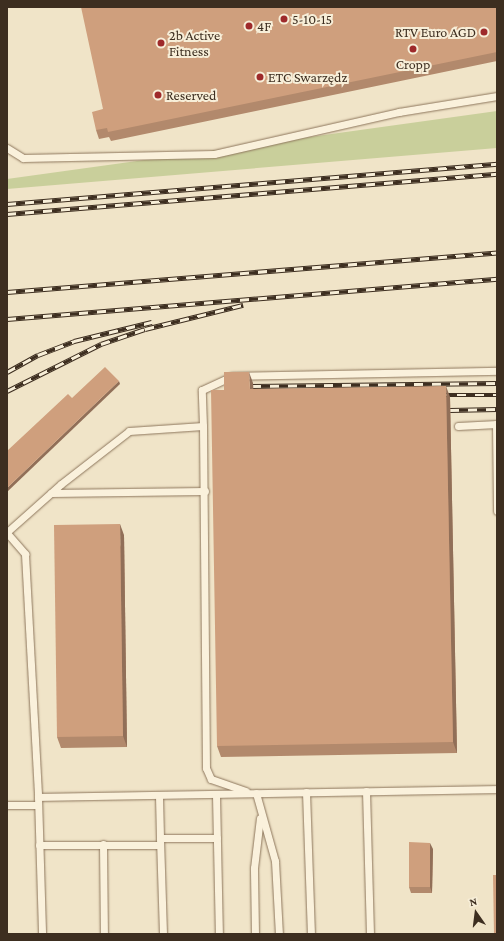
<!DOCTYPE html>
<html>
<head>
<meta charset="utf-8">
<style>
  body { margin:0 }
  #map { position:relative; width:504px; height:941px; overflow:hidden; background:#f0e4c8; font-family:"Crimson Pro",serif }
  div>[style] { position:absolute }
  .green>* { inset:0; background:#c9cf9b }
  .roads { filter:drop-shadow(0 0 1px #8d765c) drop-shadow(0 0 1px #8d765c) }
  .lane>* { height:7px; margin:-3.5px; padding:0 3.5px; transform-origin:3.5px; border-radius:3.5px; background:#faf1dc }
  .rail>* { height:4.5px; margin-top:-2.25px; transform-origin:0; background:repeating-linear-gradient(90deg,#f7eed8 0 9px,#3d2e20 0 18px); box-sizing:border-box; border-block:1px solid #3d2e20 }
  .wall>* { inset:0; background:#b2896c }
  .shaded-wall>* { inset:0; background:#916f58 }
  .building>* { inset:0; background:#cf9f7d }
  .dots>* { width:11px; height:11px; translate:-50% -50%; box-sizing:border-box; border:2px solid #f7eed8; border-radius:50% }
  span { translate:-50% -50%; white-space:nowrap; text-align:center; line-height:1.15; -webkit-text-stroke:4px #f7eed8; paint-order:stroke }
  .poi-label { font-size:14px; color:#3d2e20 }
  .left { translate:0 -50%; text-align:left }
  .right { translate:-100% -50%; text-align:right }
  .frame { position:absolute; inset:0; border:8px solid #3d2e20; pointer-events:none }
  .north { position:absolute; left:456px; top:893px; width:40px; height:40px; -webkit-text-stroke:3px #f7eed8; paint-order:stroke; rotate:346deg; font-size:11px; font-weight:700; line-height:16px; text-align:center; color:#3d2e20 }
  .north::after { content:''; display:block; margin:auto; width:14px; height:18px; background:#3d2e20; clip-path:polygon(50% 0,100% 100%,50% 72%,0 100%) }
</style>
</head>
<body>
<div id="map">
  <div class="green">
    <div style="clip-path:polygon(497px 111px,497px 148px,7px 189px,7px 179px)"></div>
  </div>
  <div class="roads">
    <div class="lane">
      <div style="left:7px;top:148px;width:19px;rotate:32deg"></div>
      <div style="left:23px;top:158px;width:191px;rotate:-1.2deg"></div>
      <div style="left:214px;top:154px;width:190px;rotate:-12.8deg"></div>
      <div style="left:399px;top:112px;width:99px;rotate:-9.3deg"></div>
      <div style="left:496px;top:424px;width:87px;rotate:89.3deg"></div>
      <div style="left:203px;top:426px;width:36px;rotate:-92deg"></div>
      <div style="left:202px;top:390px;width:33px;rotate:-25deg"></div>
      <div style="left:232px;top:376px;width:265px;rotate:-1.1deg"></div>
      <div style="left:458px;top:426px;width:39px;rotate:-3deg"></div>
      <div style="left:51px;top:493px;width:154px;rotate:-0.7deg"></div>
      <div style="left:7px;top:532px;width:72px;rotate:-41.6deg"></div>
      <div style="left:61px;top:484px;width:86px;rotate:-37.9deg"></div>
      <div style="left:129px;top:431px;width:74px;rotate:-3.9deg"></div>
      <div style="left:203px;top:426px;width:342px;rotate:89.5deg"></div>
      <div style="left:206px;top:768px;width:12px;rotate:66deg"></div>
      <div style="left:211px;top:779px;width:37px;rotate:19deg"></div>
      <div style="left:7px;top:533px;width:28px;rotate:49deg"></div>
      <div style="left:25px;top:554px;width:243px;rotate:86.9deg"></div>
      <div style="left:38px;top:797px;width:459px;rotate:-1deg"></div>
      <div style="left:366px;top:791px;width:143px;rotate:88.4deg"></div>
      <div style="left:306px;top:792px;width:142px;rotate:88deg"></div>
      <div style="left:256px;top:793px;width:71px;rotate:74.4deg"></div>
      <div style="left:275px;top:861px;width:73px;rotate:86.9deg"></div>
      <div style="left:216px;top:795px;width:139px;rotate:88.8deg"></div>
      <div style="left:159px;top:796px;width:42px;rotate:88.6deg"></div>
      <div style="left:38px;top:797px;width:137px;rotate:88.3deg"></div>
      <div style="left:7px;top:805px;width:31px"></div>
      <div style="left:103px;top:844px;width:90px;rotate:89.4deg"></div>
      <div style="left:39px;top:845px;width:121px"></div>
      <div style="left:163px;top:934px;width:96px;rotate:-91.8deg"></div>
      <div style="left:160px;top:838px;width:57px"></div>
      <div style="left:255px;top:934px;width:66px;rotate:-90.9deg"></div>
      <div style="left:254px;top:868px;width:50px;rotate:-83.2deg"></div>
    </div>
  </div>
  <div class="rail">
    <div style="left:7px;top:204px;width:492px;rotate:-4.7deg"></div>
    <div style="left:7px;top:214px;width:492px;rotate:-4.7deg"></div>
    <div style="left:7px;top:292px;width:492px;rotate:-4.6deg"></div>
    <div style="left:7px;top:319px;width:492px;rotate:-4.7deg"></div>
    <div style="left:7px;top:372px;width:35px;rotate:-29deg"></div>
    <div style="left:38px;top:355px;width:39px;rotate:-21deg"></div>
    <div style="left:74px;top:341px;width:80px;rotate:-13.7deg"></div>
    <div style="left:252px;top:386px;width:245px;rotate:-0.7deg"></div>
    <div style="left:7px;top:391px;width:105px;rotate:-26.6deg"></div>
    <div style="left:101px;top:344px;width:46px;rotate:-18.8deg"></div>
    <div style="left:145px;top:329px;width:101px;rotate:-13.8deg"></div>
    <div style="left:439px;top:395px;width:58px"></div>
    <div style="left:450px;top:410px;width:47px;rotate:-1.2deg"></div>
  </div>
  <div class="wall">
    <div style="clip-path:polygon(497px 7px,497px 61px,111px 141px,109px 137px,99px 139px,96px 130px,103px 109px)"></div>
    <div style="clip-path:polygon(253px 383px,253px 389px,450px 397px,457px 753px,221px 757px,217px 746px)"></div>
    <div style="clip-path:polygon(124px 535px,127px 747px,61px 748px,57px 737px)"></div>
    <div style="clip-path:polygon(433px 849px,432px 893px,411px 893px,409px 887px)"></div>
  </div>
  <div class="shaded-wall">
    <div style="clip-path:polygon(249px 372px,253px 383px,254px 400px,250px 389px)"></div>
    <div style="clip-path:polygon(119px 381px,120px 384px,7px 492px,7px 488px)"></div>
    <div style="clip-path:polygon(446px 386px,450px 397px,457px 753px,453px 742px)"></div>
    <div style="clip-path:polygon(120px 524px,124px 535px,127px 747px,123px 736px)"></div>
    <div style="clip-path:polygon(430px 843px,433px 849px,432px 893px,430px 887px)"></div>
  </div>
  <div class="building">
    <div style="clip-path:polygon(81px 7px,497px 7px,497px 52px,108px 132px,107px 128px,96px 130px,92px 112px,103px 109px)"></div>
    <div style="clip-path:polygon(105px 367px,119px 381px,7px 488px,7px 451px,68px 394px,72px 398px)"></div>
    <div style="clip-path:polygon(224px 372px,249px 372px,250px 389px,446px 386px,453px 742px,217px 746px,211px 390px,224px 390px)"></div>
    <div style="clip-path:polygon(120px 524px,123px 736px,57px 737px,54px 525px)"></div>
    <div style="clip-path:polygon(409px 842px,430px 843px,430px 887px,409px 887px)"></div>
    <div style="clip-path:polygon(493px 875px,497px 875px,497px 934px,494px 934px)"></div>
  </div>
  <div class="dots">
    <div style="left:284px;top:19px;background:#9e2a2b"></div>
    <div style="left:249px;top:26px;background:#9e2a2b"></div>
    <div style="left:484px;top:32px;background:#9e2a2b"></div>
    <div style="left:161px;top:43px;background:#9e2a2b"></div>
    <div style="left:413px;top:49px;background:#9e2a2b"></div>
    <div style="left:260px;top:77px;background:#9e2a2b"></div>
    <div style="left:158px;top:95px;background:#9e2a2b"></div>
  </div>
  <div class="poi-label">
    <span class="left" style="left:292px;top:19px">5-10-15</span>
    <span class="left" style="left:257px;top:26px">4F</span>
    <span class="right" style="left:476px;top:32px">RTV Euro AGD</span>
    <span class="left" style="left:169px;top:43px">2b Active<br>Fitness</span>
    <span style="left:413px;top:64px">Cropp</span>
    <span class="left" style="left:268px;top:77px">ETC Swarzędz</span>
    <span class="left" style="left:166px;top:95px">Reserved</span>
  </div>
  <div class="frame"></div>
  <div class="north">N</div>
</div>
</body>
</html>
